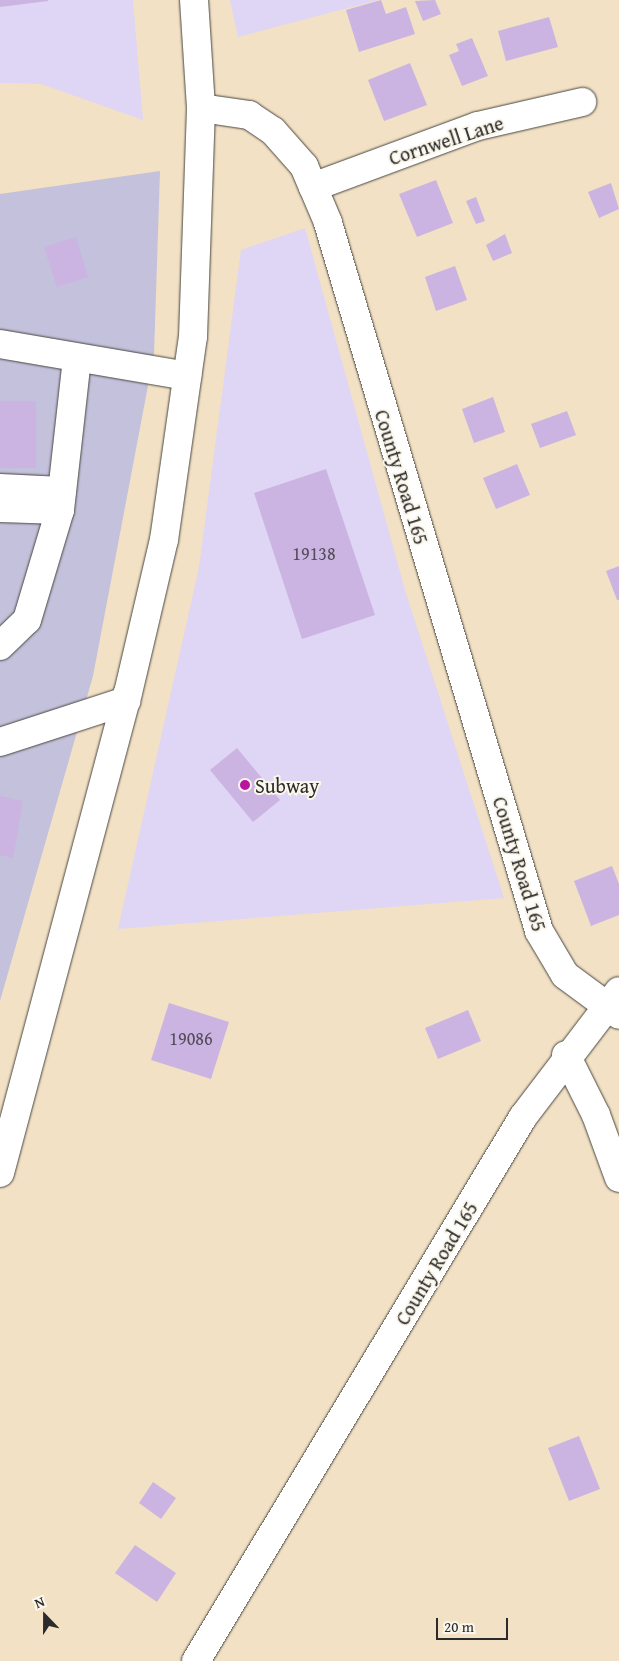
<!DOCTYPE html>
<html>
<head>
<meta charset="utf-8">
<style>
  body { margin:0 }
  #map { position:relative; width:619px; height:1661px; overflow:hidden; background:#f2e1c4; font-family:"Gentium Book Plus",serif }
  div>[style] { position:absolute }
  .built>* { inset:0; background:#dfd5f5 }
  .industrial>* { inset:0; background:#c3c1db }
  .building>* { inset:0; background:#cbb4e2 }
  .roads { filter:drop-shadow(0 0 1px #494642) drop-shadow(0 0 1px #494642) }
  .minor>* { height:28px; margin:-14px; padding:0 14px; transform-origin:14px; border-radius:14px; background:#fff }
  .major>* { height:28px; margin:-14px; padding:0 14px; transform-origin:14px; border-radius:14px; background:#fff }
  .dots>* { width:14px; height:14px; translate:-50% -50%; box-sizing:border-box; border:2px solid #fbf7ec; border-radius:50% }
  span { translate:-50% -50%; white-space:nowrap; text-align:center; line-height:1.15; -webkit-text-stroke:4px #fbf7ec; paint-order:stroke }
  .number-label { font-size:18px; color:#534d59 }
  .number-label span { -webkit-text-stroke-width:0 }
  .street-label { font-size:20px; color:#2b2b2b }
  .poi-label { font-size:20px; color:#2b2b2b }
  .left { translate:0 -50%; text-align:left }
  .north { position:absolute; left:20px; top:1591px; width:50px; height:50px; -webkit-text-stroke:4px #fbf7ec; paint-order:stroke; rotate:338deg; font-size:14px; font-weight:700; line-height:20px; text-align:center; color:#2b2b2b }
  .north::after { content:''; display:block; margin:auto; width:18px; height:22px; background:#2b2b2b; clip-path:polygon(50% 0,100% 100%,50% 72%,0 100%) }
  .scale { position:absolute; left:436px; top:1618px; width:72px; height:22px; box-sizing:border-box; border:2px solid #2b2b2b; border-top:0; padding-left:6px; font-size:15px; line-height:18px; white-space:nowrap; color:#2b2b2b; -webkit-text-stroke:4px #fbf7ec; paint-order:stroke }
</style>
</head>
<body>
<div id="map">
  <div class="built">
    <div style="clip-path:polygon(0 0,133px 0,143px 120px,41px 84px,0 83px)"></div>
    <div style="clip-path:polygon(230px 0,378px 0,238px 37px)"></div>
    <div style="clip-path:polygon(305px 228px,405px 590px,504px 898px,118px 929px,199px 567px,241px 250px)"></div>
  </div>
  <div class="industrial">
    <div style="clip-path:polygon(160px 171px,154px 354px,93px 676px,0 1001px,0 194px)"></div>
  </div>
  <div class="building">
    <div style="clip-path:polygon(0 0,48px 0,48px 1px,0 7px)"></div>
    <div style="clip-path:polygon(381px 0,386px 14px,406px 7px,415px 34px,359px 52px,346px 10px)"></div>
    <div style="clip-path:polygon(435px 0,441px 14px,423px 21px,415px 1px)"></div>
    <div style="clip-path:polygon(549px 17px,558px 47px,506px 61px,498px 31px)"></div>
    <div style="clip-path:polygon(472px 38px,488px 76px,462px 86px,449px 55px,459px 51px,456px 44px)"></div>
    <div style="clip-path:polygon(410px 63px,427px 105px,384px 121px,368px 80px)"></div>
    <div style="clip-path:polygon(436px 180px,453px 223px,417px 237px,399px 194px)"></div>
    <div style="clip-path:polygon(611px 183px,619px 209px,599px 218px,588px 192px)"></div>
    <div style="clip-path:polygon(476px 197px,485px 221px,476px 224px,466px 201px)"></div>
    <div style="clip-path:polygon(505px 234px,512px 253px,493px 261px,486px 245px)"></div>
    <div style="clip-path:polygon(76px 237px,88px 277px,57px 287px,44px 247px)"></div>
    <div style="clip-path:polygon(455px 266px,467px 300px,436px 311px,425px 277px)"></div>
    <div style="clip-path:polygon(493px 397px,505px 432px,474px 443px,462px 409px)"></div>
    <div style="clip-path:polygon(0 401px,36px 401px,36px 468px,0 468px)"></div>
    <div style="clip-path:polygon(567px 411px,576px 435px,540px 448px,531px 424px)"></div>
    <div style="clip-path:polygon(517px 464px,530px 495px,496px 509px,483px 478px)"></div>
    <div style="clip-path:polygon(326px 469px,375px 615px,302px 639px,254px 493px)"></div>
    <div style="clip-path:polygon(619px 566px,619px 600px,617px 600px,606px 571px)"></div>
    <div style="clip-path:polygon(237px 748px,280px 800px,253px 822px,210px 770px)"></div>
    <div style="clip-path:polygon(0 796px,23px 801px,13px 858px,0 855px)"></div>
    <div style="clip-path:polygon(612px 866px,619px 884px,619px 915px,591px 926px,574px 881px)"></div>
    <div style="clip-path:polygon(169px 1003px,229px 1022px,211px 1079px,151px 1060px)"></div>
    <div style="clip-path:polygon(468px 1010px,481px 1041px,438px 1059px,425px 1028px)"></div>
    <div style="clip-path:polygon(579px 1436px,600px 1489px,569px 1501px,548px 1448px)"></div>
    <div style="clip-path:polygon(153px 1482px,176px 1498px,161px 1519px,139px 1503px)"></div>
    <div style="clip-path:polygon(135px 1545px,176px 1573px,157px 1602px,115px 1573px)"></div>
  </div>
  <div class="roads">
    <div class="minor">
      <div style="left:201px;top:108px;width:49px;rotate:8.3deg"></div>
      <div style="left:249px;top:115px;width:29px;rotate:34deg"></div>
      <div style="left:273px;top:131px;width:47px;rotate:48.5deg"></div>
      <div style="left:304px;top:166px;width:23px;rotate:67deg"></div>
      <div style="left:313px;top:187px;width:39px;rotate:67deg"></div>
      <div style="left:328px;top:223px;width:739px;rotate:73.4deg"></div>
      <div style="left:539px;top:931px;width:51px;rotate:59.4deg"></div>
      <div style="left:565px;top:975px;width:67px;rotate:36.5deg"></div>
      <div style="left:313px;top:187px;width:176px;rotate:-20.3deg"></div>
      <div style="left:478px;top:126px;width:107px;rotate:-13deg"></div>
      <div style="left:0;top:344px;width:190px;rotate:9.7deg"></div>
      <div style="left:0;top:488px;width:62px;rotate:2.8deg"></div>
      <div style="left:0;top:508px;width:60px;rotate:1.9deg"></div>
      <div style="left:60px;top:510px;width:152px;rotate:-83.6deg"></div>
      <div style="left:0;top:646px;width:37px;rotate:-44deg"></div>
      <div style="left:27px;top:620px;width:115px;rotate:-73.3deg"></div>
      <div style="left:0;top:742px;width:133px;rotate:-18deg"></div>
      <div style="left:566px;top:1055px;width:67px;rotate:63.4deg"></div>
      <div style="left:596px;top:1115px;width:67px;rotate:69.9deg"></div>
      <div style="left:196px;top:1661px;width:635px;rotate:-58.99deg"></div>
      <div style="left:523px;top:1117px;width:158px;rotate:-52.7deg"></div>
    </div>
    <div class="major">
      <div style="left:0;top:1173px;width:497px;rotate:-75.1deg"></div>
      <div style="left:128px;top:693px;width:157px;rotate:-76.8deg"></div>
      <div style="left:164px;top:540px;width:205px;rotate:-81.9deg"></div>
      <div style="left:193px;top:337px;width:229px;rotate:-88deg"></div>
      <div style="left:201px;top:108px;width:108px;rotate:-93.7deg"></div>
    </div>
  </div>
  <div class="dots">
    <div style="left:245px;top:785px;background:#b5179e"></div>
  </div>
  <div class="number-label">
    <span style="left:314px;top:554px">19138</span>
    <span style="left:191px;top:1039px">19086</span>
  </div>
  <div class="street-label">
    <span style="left:446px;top:140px;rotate:-18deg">Cornwell Lane</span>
    <span style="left:402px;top:477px;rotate:73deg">County Road 165</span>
    <span style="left:520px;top:864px;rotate:73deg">County Road 165</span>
    <span style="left:436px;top:1263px;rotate:-59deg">County Road 165</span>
  </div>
  <div class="poi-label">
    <span class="left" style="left:255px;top:785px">Subway</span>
  </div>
  <div class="north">N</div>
  <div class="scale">20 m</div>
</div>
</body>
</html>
